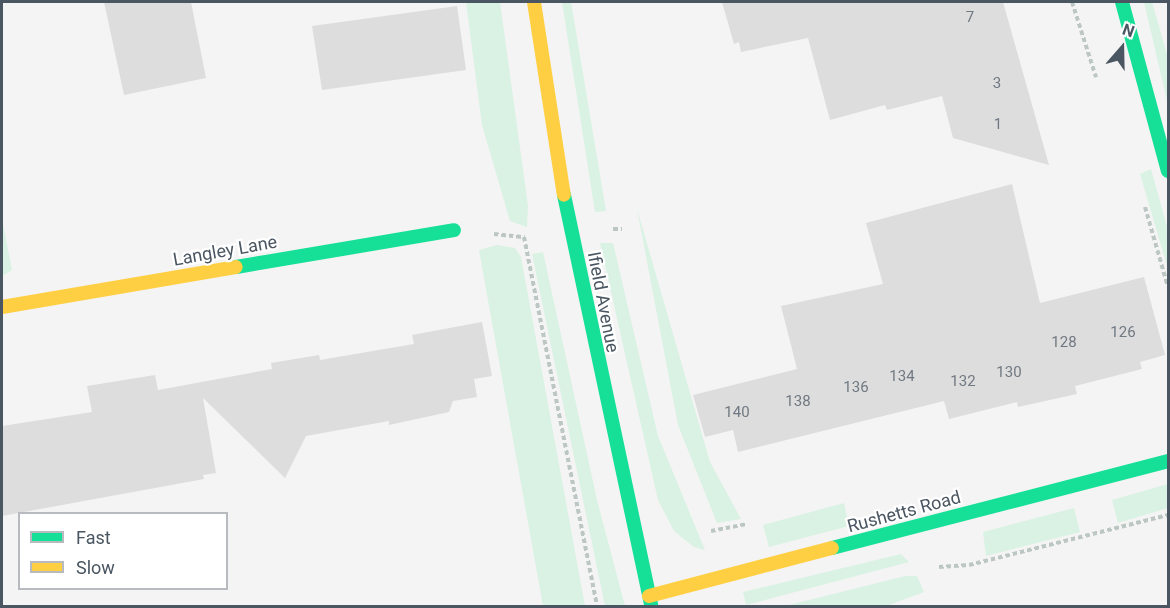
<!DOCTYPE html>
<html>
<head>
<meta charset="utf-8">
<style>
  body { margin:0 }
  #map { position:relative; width:1170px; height:608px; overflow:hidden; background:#f4f4f4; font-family:Roboto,sans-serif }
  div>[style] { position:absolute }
  .green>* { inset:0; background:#d9f2e3 }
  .building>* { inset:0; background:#ddddde }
  .path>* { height:4px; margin-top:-2px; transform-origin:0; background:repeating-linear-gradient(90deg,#bcc7c4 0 4.5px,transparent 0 7.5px) }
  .fast>* { height:14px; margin:-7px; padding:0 7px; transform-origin:7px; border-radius:7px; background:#16e098 }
  .slow>* { height:14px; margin:-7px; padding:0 7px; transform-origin:7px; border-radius:7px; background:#ffcf43 }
  span { translate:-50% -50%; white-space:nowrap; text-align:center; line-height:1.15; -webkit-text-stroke:4.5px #fff; paint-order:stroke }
  .number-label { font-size:15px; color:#707881 }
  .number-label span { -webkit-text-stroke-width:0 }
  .street-label { font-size:18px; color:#4a5661 }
  .frame { position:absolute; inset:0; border:3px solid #4a5661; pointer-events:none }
  .legend { position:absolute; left:18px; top:512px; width:210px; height:78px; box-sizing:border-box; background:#fff; border:2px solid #b7bbc0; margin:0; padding:8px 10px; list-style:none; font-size:18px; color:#4a5661 }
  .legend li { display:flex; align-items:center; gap:12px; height:30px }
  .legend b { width:30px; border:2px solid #b7bbc0 }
  .north { position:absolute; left:1092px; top:18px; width:60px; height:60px; -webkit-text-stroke:4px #fff; paint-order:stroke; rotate:20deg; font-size:16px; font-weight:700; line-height:24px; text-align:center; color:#4a5661 }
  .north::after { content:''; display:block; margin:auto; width:21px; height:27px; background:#4a5661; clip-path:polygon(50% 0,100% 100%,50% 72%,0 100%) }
</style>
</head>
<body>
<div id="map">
  <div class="green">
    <div style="clip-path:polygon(466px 2px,500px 2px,528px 206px,527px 227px,510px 221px,482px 125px)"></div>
    <div style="clip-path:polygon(562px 2px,571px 2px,606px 211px,595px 212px)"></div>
    <div style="clip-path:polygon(1144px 2px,1152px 2px,1168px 58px,1168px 105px)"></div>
    <div style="clip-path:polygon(1151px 169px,1168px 230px,1168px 269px,1140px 174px)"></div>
    <div style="clip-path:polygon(637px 209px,710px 462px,741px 519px,717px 523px,678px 425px)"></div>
    <div style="clip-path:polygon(2px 219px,12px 270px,2px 276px)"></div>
    <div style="clip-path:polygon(600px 243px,613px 243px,658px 436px,705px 550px,694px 547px,674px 531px,658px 500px)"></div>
    <div style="clip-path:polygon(497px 245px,515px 248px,521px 257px,585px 606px,543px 606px,479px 250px)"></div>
    <div style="clip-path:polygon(543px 252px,597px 500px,625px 606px,605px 606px,532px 254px)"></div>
    <div style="clip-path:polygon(1168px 484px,1168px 508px,1118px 523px,1112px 500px)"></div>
    <div style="clip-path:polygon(844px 503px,849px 526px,769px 547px,763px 525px)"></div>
    <div style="clip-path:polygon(1074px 508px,1080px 532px,986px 556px,983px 532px)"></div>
    <div style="clip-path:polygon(901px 554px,909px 562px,746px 605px,743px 592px)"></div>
    <div style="clip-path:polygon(905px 576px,917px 576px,924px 592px,886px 606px,785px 606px)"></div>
  </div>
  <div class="building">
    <div style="clip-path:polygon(104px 2px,191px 2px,206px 78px,124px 95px)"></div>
    <div style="clip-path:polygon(722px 2px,1003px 2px,1049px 165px,953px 138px,942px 96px,887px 110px,885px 105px,830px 120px,808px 38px,741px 52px,739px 42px,734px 44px)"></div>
    <div style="clip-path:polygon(457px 6px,466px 70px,322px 90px,312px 26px)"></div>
    <div style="clip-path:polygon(1012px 184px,1040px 303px,1144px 277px,1165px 355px,1140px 362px,1142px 369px,1075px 386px,1077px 394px,1018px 407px,1017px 402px,949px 419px,944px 401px,738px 452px,733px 430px,705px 437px,693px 395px,797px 369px,781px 306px,883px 284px,866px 223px)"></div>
    <div style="clip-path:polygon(482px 322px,492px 376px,474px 379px,477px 397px,453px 401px,449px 412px,389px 425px,389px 421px,306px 436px,285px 478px,203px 398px,216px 473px,203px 475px,204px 479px,2px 516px,2px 426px,92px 412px,87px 386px,155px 375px,158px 390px,272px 369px,271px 363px,319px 355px,320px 360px,414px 344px,412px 335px)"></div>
  </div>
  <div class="path">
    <div style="left:1072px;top:2px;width:79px;rotate:72.3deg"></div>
    <div style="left:1145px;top:207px;width:83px;rotate:74deg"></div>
    <div style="left:613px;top:229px;width:9px"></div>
    <div style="left:494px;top:234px;width:31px;rotate:6deg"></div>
    <div style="left:524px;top:237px;width:376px;rotate:78.8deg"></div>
    <div style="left:711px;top:531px;width:36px;rotate:-11deg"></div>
    <div style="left:939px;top:567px;width:30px;rotate:-4deg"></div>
    <div style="left:969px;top:565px;width:205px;rotate:-14.1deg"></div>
  </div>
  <div class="fast">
    <div style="left:1122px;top:2px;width:175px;rotate:74.8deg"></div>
    <div style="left:564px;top:195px;width:420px;rotate:78deg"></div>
    <div style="left:236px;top:267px;width:221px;rotate:-9.6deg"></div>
    <div style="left:832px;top:548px;width:347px;rotate:-14.5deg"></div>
  </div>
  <div class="slow">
    <div style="left:534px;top:2px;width:195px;rotate:81.2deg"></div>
    <div style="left:2px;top:307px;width:237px;rotate:-9.7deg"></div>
    <div style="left:649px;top:596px;width:189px;rotate:-14.7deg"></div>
  </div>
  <div class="number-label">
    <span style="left:970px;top:18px">7</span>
    <span style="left:997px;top:84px">3</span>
    <span style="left:998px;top:125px">1</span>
    <span style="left:1123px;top:333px">126</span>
    <span style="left:1064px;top:343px">128</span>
    <span style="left:1009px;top:373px">130</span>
    <span style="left:902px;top:377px">134</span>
    <span style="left:963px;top:382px">132</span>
    <span style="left:856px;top:388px">136</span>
    <span style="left:798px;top:402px">138</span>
    <span style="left:737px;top:413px">140</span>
  </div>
  <div class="street-label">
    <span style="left:225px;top:251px;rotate:-10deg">Langley Lane</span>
    <span style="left:603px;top:302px;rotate:79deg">Ifield Avenue</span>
    <span style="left:904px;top:512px;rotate:-15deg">Rushetts Road</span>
  </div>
  <div class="frame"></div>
  <ul class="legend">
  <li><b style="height:8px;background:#16e098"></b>Fast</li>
  <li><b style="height:8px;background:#ffcf43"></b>Slow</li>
  </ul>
  <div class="north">N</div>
</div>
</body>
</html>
